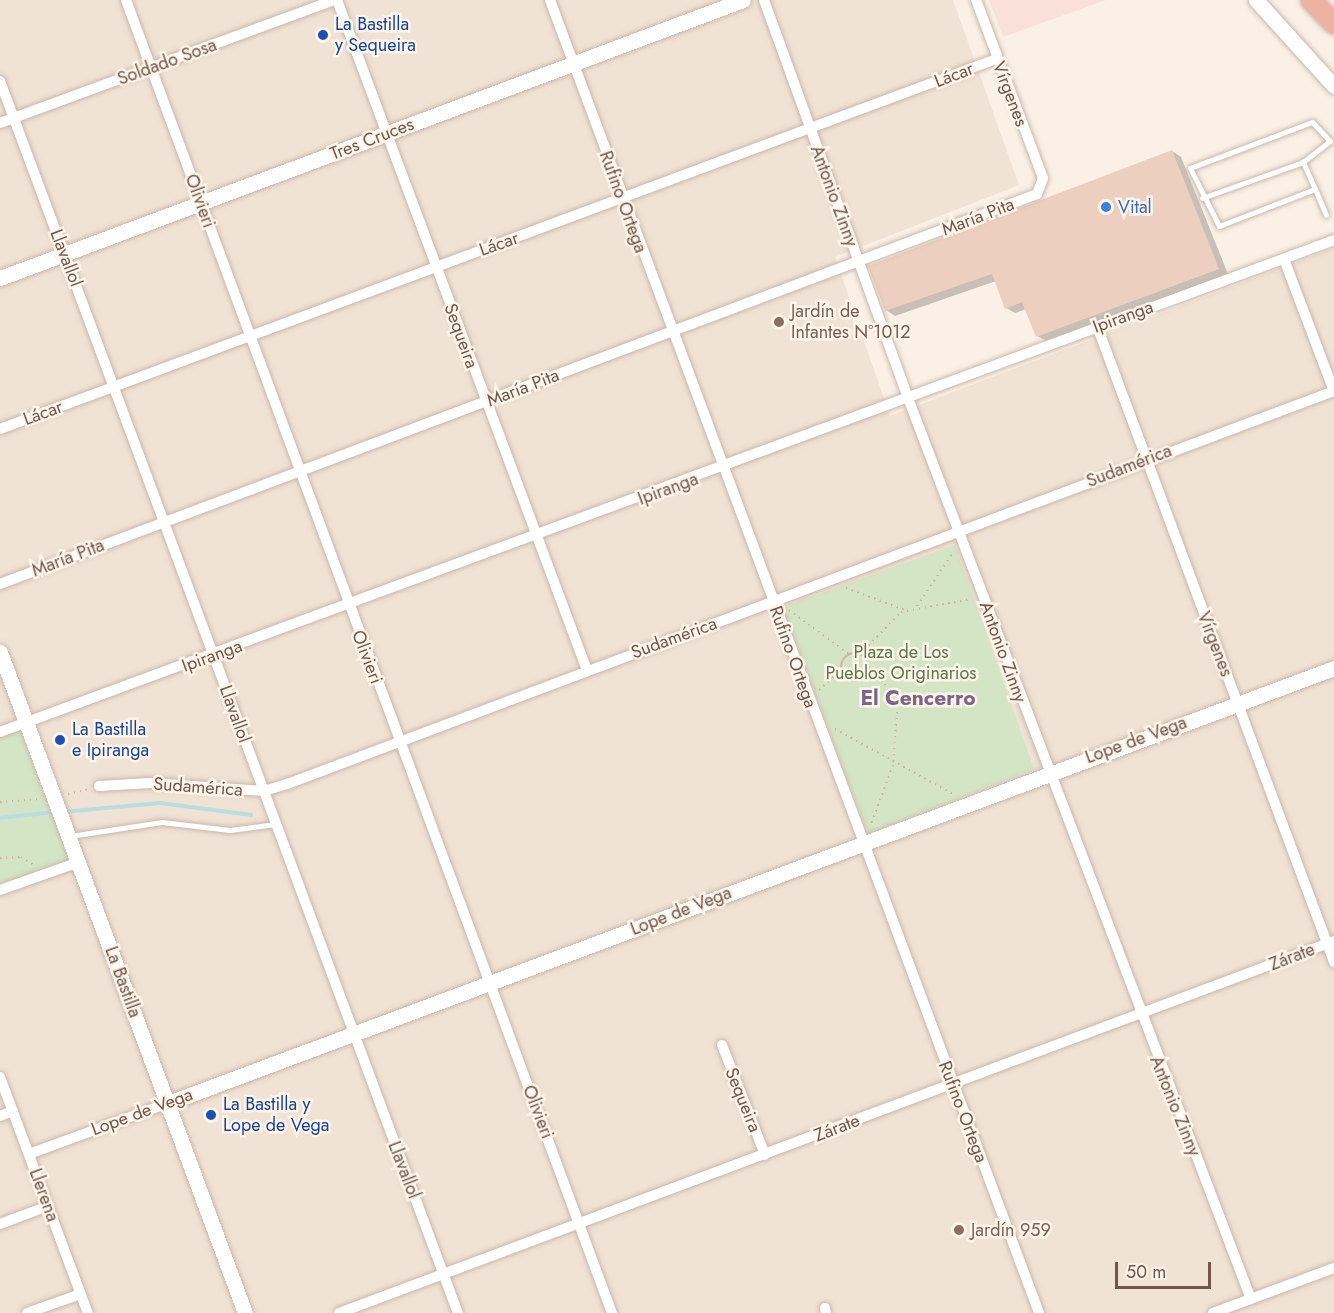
<!DOCTYPE html>
<html>
<head>
<meta charset="utf-8">
<style>
  body { margin:0 }
  #map { position:relative; width:1334px; height:1313px; overflow:hidden; background:#faf0e5; font-family:Jost,sans-serif }
  div>[style] { position:absolute }
  .residential>* { inset:0; background:#f0e2d4 }
  .commercial>* { inset:0; background:#f9e1da }
  .green>* { inset:0; background:#d4e5c5 }
  .shadow>* { inset:0; background:#0003 }
  .stream>* { height:4px; margin:-2px; padding:0 2px; transform-origin:2px; border-radius:2px; background:#bbdde1 }
  .building>* { inset:0; background:#eccfbf }
  .path>* { height:2px; margin-top:-1px; transform-origin:0; background:repeating-linear-gradient(90deg,#d0b2a3 0 1.5px,transparent 0 6px) }
  .path>.ring { margin:-1px; padding:0; box-sizing:content-box; background:none; border:2px solid #d0b2a3; border-radius:50% }
  .roads { filter:drop-shadow(0 0 2px #c9b8ac) drop-shadow(0 0 2px #c9b8ac) }
  .lane>* { height:5px; margin:-2.5px; padding:0 2.5px; transform-origin:2.5px; border-radius:2.5px; background:#fff }
  .street>* { height:10px; margin:-5px; padding:0 5px; transform-origin:5px; border-radius:5px; background:#fff }
  .secondary>* { height:15px; margin:-7.5px; padding:0 7.5px; transform-origin:7.5px; border-radius:7.5px; background:#fff }
  .highway>* { height:20px; margin:-10px; padding:0 10px; transform-origin:10px; border-radius:10px; background:#edb2a2 }
  .dots>* { width:16px; height:16px; translate:-50% -50%; box-sizing:border-box; border:3px solid #fdf5ea; border-radius:50% }
  span { translate:-50% -50%; white-space:nowrap; text-align:center; line-height:1.15; -webkit-text-stroke:5px #fdf5ea; paint-order:stroke }
  .transit-label { font-size:18px; color:#164399 }
  .left { translate:0 -50%; text-align:left }
  .street-label { font-size:18px; color:#6f574d }
  .shop-label { font-size:18px; color:#366cbe }
  .education-label { font-size:18px; color:#785e54 }
  .park-label { font-size:18px; color:#5a7a49 }
  .quarter-label { font-size:21px; color:#7c658c; font-weight:700 }
  .scale { position:absolute; left:1115px; top:1262px; width:96px; height:27px; box-sizing:border-box; border:3px solid #6f574d; border-top:0; padding-left:8px; font-size:18px; line-height:21px; white-space:nowrap; color:#6f574d; -webkit-text-stroke:4px #fdf5ea; paint-order:stroke }
</style>
</head>
<body>
<div id="map">
  <div class="residential">
    <div style="clip-path:polygon(0 0,953px 0,1019px 185px,835px 257px,890px 416px,1334px 248px,1334px 1313px,0 1313px)"></div>
  </div>
  <div class="commercial">
    <div style="clip-path:polygon(989px 0,1106px 0,1003px 37px)"></div>
  </div>
  <div class="green">
    <div style="clip-path:polygon(955px 545px,1034px 769px,868px 834px,783px 607px)"></div>
    <div style="clip-path:polygon(27px 723px,79px 862px,0 890px,0 732px)"></div>
  </div>
  <div class="shadow">
    <div style="clip-path:polygon(1172px 151px,1181px 157px,1228px 274px,1047px 341px,1037px 336px,1026px 309px,1015px 313px,1006px 308px,996px 281px,895px 316px,886px 310px)"></div>
  </div>
  <div class="stream">
    <div style="left:63px;top:812px;width:97px;rotate:-5.3deg"></div>
    <div style="left:160px;top:803px;width:92px;rotate:7.5deg"></div>
    <div style="left:0;top:818px;width:56px;rotate:-6.1deg"></div>
  </div>
  <div class="building">
    <div style="clip-path:polygon(1172px 150px,1219px 269px,1036px 337px,1022px 302px,1005px 309px,992px 274px,885px 311px,868px 266px)"></div>
  </div>
  <div class="path">
    <div style="left:846px;top:588px;width:63px;rotate:20.4deg"></div>
    <div style="left:917px;top:606px;width:66px;rotate:-56.1deg"></div>
    <div style="left:789px;top:610px;width:74px;rotate:36.3deg"></div>
    <div class="ring" style="left:841px;top:653px;width:26px;height:26px"></div>
    <div style="left:860px;top:654px;width:59px;rotate:-45.7deg"></div>
    <div style="left:901px;top:612px;width:72px;rotate:-10.4deg"></div>
    <div style="left:868px;top:669px;width:23px;rotate:41deg"></div>
    <div style="left:885px;top:684px;width:30px;rotate:67deg"></div>
    <div style="left:897px;top:712px;width:53px;rotate:94.3deg"></div>
    <div style="left:893px;top:765px;width:66px;rotate:110.4deg"></div>
    <div style="left:819px;top:690px;width:30px;rotate:-42deg"></div>
    <div style="left:835px;top:729px;width:135px;rotate:28.8deg"></div>
    <div style="left:68px;top:794px;width:22px;rotate:-13deg"></div>
    <div style="left:0;top:802px;width:39px;rotate:-4deg"></div>
    <div style="left:0;top:858px;width:21px;rotate:-3deg"></div>
    <div style="left:21px;top:857px;width:15px;rotate:32deg"></div>
  </div>
  <div class="roads">
    <div class="lane">
      <div style="left:1315px;top:189px;width:30px;rotate:-114deg"></div>
      <div style="left:1303px;top:162px;width:34px;rotate:-38deg"></div>
      <div style="left:1330px;top:141px;width:26px;rotate:-133deg"></div>
      <div style="left:1312px;top:122px;width:130px;rotate:159.3deg"></div>
      <div style="left:1190px;top:168px;width:65px;rotate:63.4deg"></div>
      <div style="left:1219px;top:226px;width:103px;rotate:-21.1deg"></div>
      <div style="left:1315px;top:189px;width:28px;rotate:67deg"></div>
      <div style="left:1202px;top:198px;width:107px;rotate:-19.6deg"></div>
      <div style="left:70px;top:836px;width:93px;rotate:-8.7deg"></div>
      <div style="left:162px;top:822px;width:68px;rotate:6.7deg"></div>
      <div style="left:230px;top:830px;width:46px;rotate:-7.4deg"></div>
    </div>
    <div class="street">
      <div style="left:126px;top:0;width:1400px;rotate:69.69deg"></div>
      <div style="left:337px;top:0;width:715px;rotate:69.54deg"></div>
      <div style="left:550px;top:0;width:1401px;rotate:69.57deg"></div>
      <div style="left:764px;top:0;width:423px;rotate:70.1deg"></div>
      <div style="left:908px;top:398px;width:964px;rotate:69.16deg"></div>
      <div style="left:0;top:81px;width:1314px;rotate:69.61deg"></div>
      <div style="left:0;top:123px;width:356px;rotate:-20.2deg"></div>
      <div style="left:1284px;top:259px;width:141px;rotate:69.3deg"></div>
      <div style="left:1097px;top:326px;width:679px;rotate:69.56deg"></div>
      <div style="left:0;top:429px;width:1063px;rotate:-20.38deg"></div>
      <div style="left:0;top:584px;width:1108px;rotate:-20.61deg"></div>
      <div style="left:1037px;top:194px;width:17px;rotate:-69deg"></div>
      <div style="left:1043px;top:178px;width:190px;rotate:-110.6deg"></div>
      <div style="left:0;top:732px;width:1422px;rotate:-20.24deg"></div>
      <div style="left:99px;top:786px;width:51px;rotate:-3.4deg"></div>
      <div style="left:150px;top:783px;width:114px;rotate:4deg"></div>
      <div style="left:264px;top:791px;width:27px;rotate:-17deg"></div>
      <div style="left:290px;top:783px;width:1115px;rotate:-20.58deg"></div>
      <div style="left:0;top:890px;width:84px;rotate:-19.5deg"></div>
      <div style="left:722px;top:1045px;width:118px;rotate:68.6deg"></div>
      <div style="left:0;top:1077px;width:252px;rotate:69.6deg"></div>
      <div style="left:0;top:1116px;width:14px;rotate:-21deg"></div>
      <div style="left:29px;top:1154px;width:148px;rotate:-20.1deg"></div>
      <div style="left:0;top:1224px;width:51px;rotate:-20.6deg"></div>
      <div style="left:825px;top:1308px;width:5px;rotate:79deg"></div>
      <div style="left:27px;top:1313px;width:57px;rotate:-19.4deg"></div>
      <div style="left:339px;top:1313px;width:1062px;rotate:-20.5deg"></div>
      <div style="left:1213px;top:1313px;width:129px;rotate:-20.4deg"></div>
    </div>
    <div class="secondary">
      <div style="left:1256px;top:0;width:116px;rotate:47.8deg"></div>
      <div style="left:0;top:278px;width:793px;rotate:-20.51deg"></div>
      <div style="left:0;top:652px;width:705px;rotate:69.66deg"></div>
      <div style="left:168px;top:1103px;width:1245px;rotate:-20.46deg"></div>
    </div>
    <div class="highway">
      <div style="left:1311px;top:0;width:33px;rotate:46deg"></div>
    </div>
  </div>
  <div class="dots">
    <div style="left:323px;top:35px;background:#1a4fb4"></div>
    <div style="left:1106px;top:207px;background:#3f7fe0"></div>
    <div style="left:779px;top:322px;background:#8d6e63"></div>
    <div style="left:60px;top:740px;background:#1a4fb4"></div>
    <div style="left:211px;top:1115px;background:#1a4fb4"></div>
    <div style="left:959px;top:1230px;background:#8d6e63"></div>
  </div>
  <div class="transit-label">
    <span class="left" style="left:335px;top:35px">La Bastilla<br>y Sequeira</span>
    <span class="left" style="left:72px;top:740px">La Bastilla<br>e Ipiranga</span>
    <span class="left" style="left:223px;top:1115px">La Bastilla y<br>Lope de Vega</span>
  </div>
  <div class="street-label">
    <span style="left:167px;top:62px;rotate:-20deg">Soldado Sosa</span>
    <span style="left:954px;top:75px;rotate:-21deg">Lácar</span>
    <span style="left:1010px;top:94px;rotate:69deg">Vírgenes</span>
    <span style="left:372px;top:139px;rotate:-21deg">Tres Cruces</span>
    <span style="left:834px;top:196px;rotate:70deg">Antonio Zinny</span>
    <span style="left:200px;top:201px;rotate:70deg">Olivieri</span>
    <span style="left:623px;top:202px;rotate:70deg">Rufino Ortega</span>
    <span style="left:978px;top:217px;rotate:-21deg">María Pita</span>
    <span style="left:499px;top:244px;rotate:-19deg">Lácar</span>
    <span style="left:66px;top:258px;rotate:69deg">Llavallol</span>
    <span style="left:1123px;top:317px;rotate:-20deg">Ipiranga</span>
    <span style="left:461px;top:336px;rotate:70deg">Sequeira</span>
    <span style="left:523px;top:388px;rotate:-21deg">María Pita</span>
    <span style="left:43px;top:413px;rotate:-20deg">Lácar</span>
    <span style="left:1129px;top:466px;rotate:-21deg">Sudamérica</span>
    <span style="left:668px;top:489px;rotate:-20deg">Ipiranga</span>
    <span style="left:68px;top:558px;rotate:-21deg">María Pita</span>
    <span style="left:674px;top:638px;rotate:-20deg">Sudamérica</span>
    <span style="left:1215px;top:644px;rotate:69deg">Vírgenes</span>
    <span style="left:1003px;top:652px;rotate:70deg">Antonio Zinny</span>
    <span style="left:212px;top:656px;rotate:-20deg">Ipiranga</span>
    <span style="left:367px;top:657px;rotate:69deg">Olivieri</span>
    <span style="left:793px;top:657px;rotate:70deg">Rufino Ortega</span>
    <span style="left:235px;top:714px;rotate:70deg">Llavallol</span>
    <span style="left:1136px;top:740px;rotate:-20deg">Lope de Vega</span>
    <span style="left:198px;top:787px;rotate:4deg">Sudamérica</span>
    <span style="left:681px;top:911px;rotate:-21deg">Lope de Vega</span>
    <span style="left:1292px;top:957px;rotate:-21deg">Zárate</span>
    <span style="left:123px;top:982px;rotate:70deg">La Bastilla</span>
    <span style="left:743px;top:1100px;rotate:68deg">Sequeira</span>
    <span style="left:1175px;top:1106px;rotate:68deg">Antonio Zinny</span>
    <span style="left:142px;top:1112px;rotate:-20deg">Lope de Vega</span>
    <span style="left:538px;top:1112px;rotate:69deg">Olivieri</span>
    <span style="left:963px;top:1112px;rotate:69deg">Rufino Ortega</span>
    <span style="left:837px;top:1128px;rotate:-21deg">Zárate</span>
    <span style="left:404px;top:1170px;rotate:69deg">Llavallol</span>
    <span style="left:44px;top:1195px;rotate:70deg">Llerena</span>
  </div>
  <div class="shop-label">
    <span class="left" style="left:1118px;top:207px">Vital</span>
  </div>
  <div class="education-label">
    <span class="left" style="left:791px;top:322px">Jardín de<br>Infantes Nº1012</span>
    <span class="left" style="left:971px;top:1230px">Jardín 959</span>
  </div>
  <div class="park-label">
    <span style="left:901px;top:663px">Plaza de Los<br>Pueblos Originarios</span>
  </div>
  <div class="quarter-label">
    <span style="left:918px;top:698px">El Cencerro</span>
  </div>
  <div class="scale">50 m</div>
</div>
</body>
</html>
